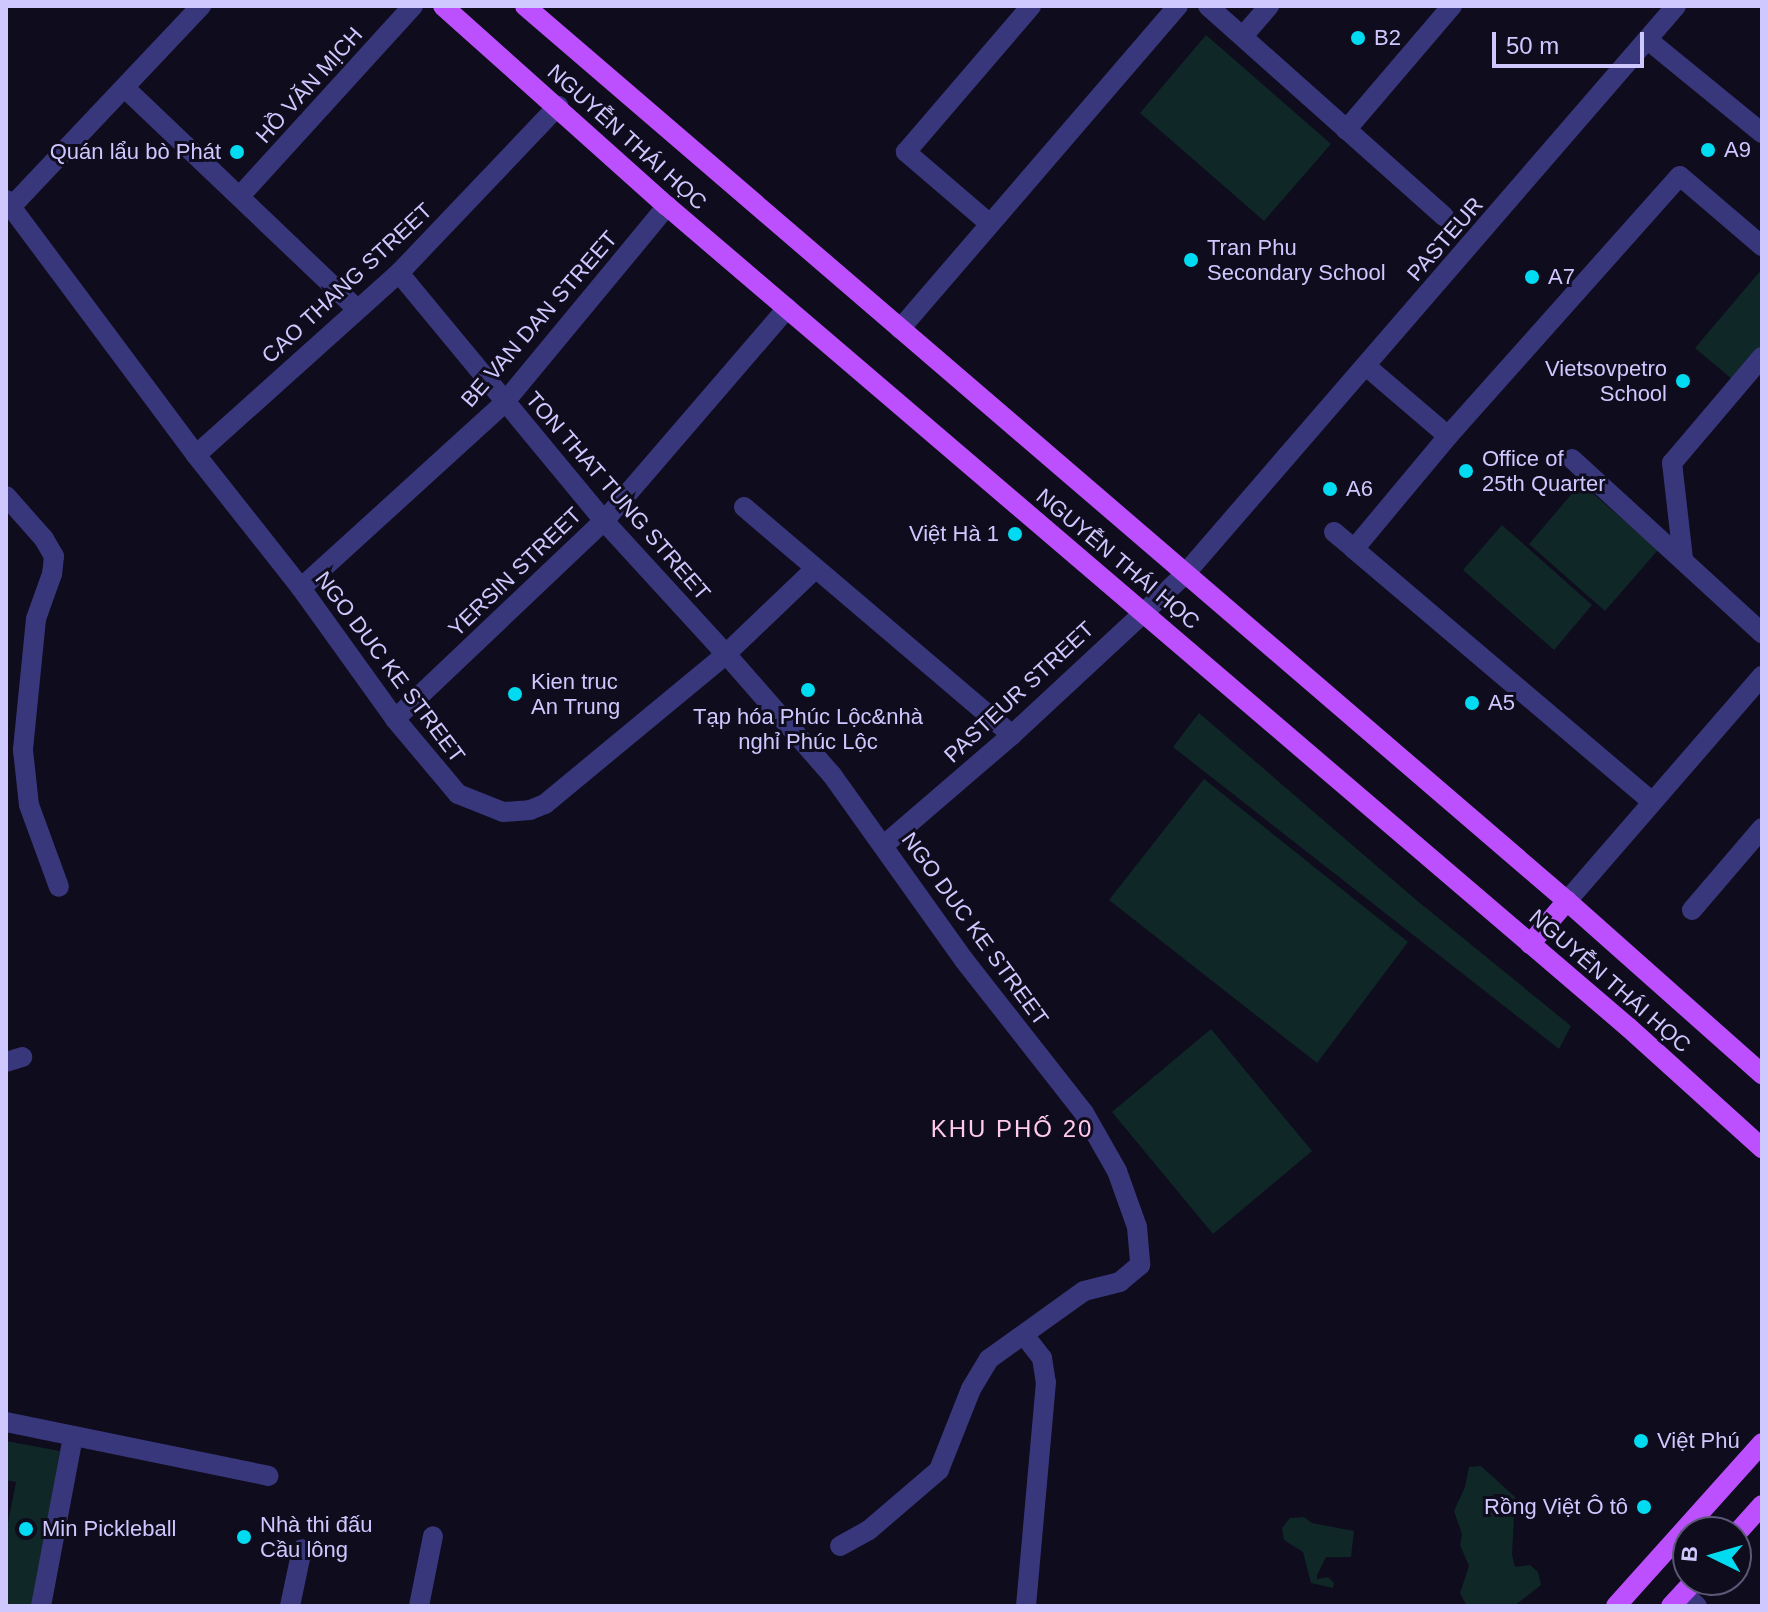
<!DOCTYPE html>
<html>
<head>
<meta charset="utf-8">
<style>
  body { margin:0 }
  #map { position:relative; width:1768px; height:1612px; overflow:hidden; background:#0f0c1d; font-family:Arial,sans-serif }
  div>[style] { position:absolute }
  .green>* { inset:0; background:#0f2726 }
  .minor>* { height:20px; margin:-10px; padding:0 10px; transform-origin:10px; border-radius:10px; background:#39377c }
  .major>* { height:20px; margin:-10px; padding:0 10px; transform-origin:10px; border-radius:10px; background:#bd50fe }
  .dots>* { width:22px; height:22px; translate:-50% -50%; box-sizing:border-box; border:4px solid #0f0c1d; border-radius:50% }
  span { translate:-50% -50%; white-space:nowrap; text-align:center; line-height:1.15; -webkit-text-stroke:6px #0f0c1d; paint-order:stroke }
  .poi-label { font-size:22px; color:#cfc8ff }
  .left { translate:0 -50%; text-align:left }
  .right { translate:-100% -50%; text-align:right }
  .street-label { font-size:22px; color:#cfc8ff }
  .neighbourhood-label { font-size:24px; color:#ffcaec; letter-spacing:2px }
  .frame { position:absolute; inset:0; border:8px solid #cfc8ff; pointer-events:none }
  .north { position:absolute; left:1672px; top:1516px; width:80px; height:80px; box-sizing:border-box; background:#0f0c1d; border:2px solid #5c5777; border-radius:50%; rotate:275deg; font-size:22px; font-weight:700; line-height:32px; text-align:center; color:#cfc8ff }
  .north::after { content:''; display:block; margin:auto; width:28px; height:36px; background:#01dbf2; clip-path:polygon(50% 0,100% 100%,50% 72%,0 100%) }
  .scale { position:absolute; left:1492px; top:32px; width:152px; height:36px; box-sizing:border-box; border:4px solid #cfc8ff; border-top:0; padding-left:10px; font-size:24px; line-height:28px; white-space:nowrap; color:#cfc8ff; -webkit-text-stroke:6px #0f0c1d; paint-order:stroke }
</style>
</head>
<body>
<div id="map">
  <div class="green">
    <div style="clip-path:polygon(1206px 35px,1331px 144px,1264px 221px,1140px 113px)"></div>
    <div style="clip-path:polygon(1762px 269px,1762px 346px,1733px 380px,1695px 348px)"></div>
    <div style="clip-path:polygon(1581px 483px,1658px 550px,1605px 611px,1529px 544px)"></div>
    <div style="clip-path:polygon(1502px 525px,1592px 605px,1554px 650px,1463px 570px)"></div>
    <div style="clip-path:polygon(1199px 713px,1415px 899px,1571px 1026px,1559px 1049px,1173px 747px)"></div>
    <div style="clip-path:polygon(1204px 779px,1408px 942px,1317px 1063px,1109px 900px)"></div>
    <div style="clip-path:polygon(1211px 1029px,1312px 1151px,1213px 1234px,1112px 1112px)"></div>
    <div style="clip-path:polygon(6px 1441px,60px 1451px,32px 1606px,6px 1606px,6px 1533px,16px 1482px,6px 1480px)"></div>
    <div style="clip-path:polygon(1481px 1466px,1515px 1497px,1512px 1555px,1515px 1567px,1530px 1565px,1538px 1572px,1541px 1585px,1514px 1606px,1467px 1606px,1460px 1593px,1469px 1566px,1460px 1545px,1462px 1534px,1454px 1511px,1465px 1487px,1469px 1467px)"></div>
    <div style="clip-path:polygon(1304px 1517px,1312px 1523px,1354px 1531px,1351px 1557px,1326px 1557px,1317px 1575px,1317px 1579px,1328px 1577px,1334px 1583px,1333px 1588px,1311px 1583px,1303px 1552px,1284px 1540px,1282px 1528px,1290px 1518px)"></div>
  </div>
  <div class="minor">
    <div style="left:1208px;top:6px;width:316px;rotate:41.7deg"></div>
    <div style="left:1243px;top:36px;width:40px;rotate:-49deg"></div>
    <div style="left:1648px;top:40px;width:147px;rotate:39.2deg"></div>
    <div style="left:125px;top:88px;width:320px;rotate:43.6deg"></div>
    <div style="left:1346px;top:130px;width:163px;rotate:-49.5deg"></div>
    <div style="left:240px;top:196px;width:257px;rotate:-47.7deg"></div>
    <div style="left:6px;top:200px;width:318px;rotate:53.3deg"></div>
    <div style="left:196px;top:455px;width:169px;rotate:51.7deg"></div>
    <div style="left:301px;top:588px;width:161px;rotate:54.3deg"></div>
    <div style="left:395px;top:719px;width:98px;rotate:50deg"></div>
    <div style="left:458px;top:794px;width:48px;rotate:21.8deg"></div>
    <div style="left:503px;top:812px;width:27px;rotate:-4deg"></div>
    <div style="left:530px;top:810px;width:16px;rotate:-22deg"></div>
    <div style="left:545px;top:804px;width:235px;rotate:-39.6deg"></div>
    <div style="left:726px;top:654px;width:161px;rotate:48.8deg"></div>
    <div style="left:832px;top:775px;width:227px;rotate:54.5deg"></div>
    <div style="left:964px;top:960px;width:194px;rotate:51.9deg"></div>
    <div style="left:1084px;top:1113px;width:67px;rotate:60.4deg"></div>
    <div style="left:1117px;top:1171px;width:59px;rotate:70.3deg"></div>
    <div style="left:1137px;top:1227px;width:38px;rotate:85deg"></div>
    <div style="left:1140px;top:1265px;width:26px;rotate:140deg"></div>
    <div style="left:1120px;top:1282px;width:37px;rotate:166deg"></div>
    <div style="left:1084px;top:1291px;width:117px;rotate:144.4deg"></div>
    <div style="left:989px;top:1359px;width:35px;rotate:121deg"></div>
    <div style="left:971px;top:1389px;width:87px;rotate:111.6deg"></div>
    <div style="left:939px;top:1470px;width:92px;rotate:139.4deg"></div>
    <div style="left:869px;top:1530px;width:33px;rotate:151deg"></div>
    <div style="left:11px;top:207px;width:277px;rotate:-46.6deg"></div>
    <div style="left:990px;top:224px;width:111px;rotate:-139.4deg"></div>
    <div style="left:906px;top:152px;width:192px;rotate:-49.4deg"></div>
    <div style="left:399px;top:273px;width:322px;rotate:50.4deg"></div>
    <div style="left:604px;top:521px;width:180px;rotate:47.5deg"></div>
    <div style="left:726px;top:654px;width:123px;rotate:-43.7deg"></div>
    <div style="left:900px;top:329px;width:426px;rotate:-49.3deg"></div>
    <div style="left:1366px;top:366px;width:108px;rotate:40.5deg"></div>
    <div style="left:196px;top:455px;width:273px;rotate:-41.9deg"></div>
    <div style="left:399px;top:273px;width:231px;rotate:-46.4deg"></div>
    <div style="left:1572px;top:459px;width:258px;rotate:42.5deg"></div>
    <div style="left:6px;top:496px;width:57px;rotate:48.5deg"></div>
    <div style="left:44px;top:539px;width:20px;rotate:60deg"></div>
    <div style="left:54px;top:556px;width:18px;rotate:96deg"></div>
    <div style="left:52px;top:574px;width:48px;rotate:109.6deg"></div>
    <div style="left:36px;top:619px;width:132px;rotate:95.7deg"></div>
    <div style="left:23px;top:750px;width:55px;rotate:83.8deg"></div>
    <div style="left:29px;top:805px;width:87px;rotate:69.9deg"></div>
    <div style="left:744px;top:507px;width:352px;rotate:40.4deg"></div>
    <div style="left:1334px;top:532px;width:26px;rotate:40deg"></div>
    <div style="left:1354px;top:549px;width:147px;rotate:-50.2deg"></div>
    <div style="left:1448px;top:436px;width:348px;rotate:-48.3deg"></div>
    <div style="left:1680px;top:176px;width:108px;rotate:40.5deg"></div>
    <div style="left:1354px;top:549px;width:391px;rotate:40.3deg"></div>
    <div style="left:1683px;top:559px;width:97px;rotate:-96.5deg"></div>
    <div style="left:1672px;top:463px;width:139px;rotate:-49.7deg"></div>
    <div style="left:301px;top:588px;width:275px;rotate:-42.3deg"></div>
    <div style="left:504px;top:403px;width:256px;rotate:-50.4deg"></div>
    <div style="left:395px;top:719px;width:288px;rotate:-43.5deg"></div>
    <div style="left:604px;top:521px;width:281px;rotate:-49.3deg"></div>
    <div style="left:884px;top:845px;width:169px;rotate:-40.7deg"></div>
    <div style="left:1012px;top:735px;width:236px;rotate:-42.9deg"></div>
    <div style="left:1185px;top:574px;width:751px;rotate:-49.16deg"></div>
    <div style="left:1567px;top:901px;width:298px;rotate:-49.1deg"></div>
    <div style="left:1692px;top:910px;width:108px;rotate:-49.5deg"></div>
    <div style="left:6px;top:1062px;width:17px;rotate:-17deg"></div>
    <div style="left:1024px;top:1335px;width:29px;rotate:52deg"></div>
    <div style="left:1042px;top:1358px;width:24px;rotate:81deg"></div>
    <div style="left:1046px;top:1382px;width:225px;rotate:95.1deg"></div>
    <div style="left:6px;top:1422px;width:268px;rotate:11.6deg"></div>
    <div style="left:1683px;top:1593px;width:19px;rotate:43deg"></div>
    <div style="left:41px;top:1606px;width:173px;rotate:-79.3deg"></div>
    <div style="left:290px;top:1606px;width:58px;rotate:-78.1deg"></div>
    <div style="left:419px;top:1606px;width:71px;rotate:-78.7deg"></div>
  </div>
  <div class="major">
    <div style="left:443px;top:6px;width:300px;rotate:41.8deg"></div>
    <div style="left:667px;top:206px;width:1264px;rotate:40.51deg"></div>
    <div style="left:1628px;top:1027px;width:181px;rotate:42.1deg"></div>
    <div style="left:525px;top:6px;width:1374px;rotate:40.66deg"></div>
    <div style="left:1567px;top:901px;width:261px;rotate:41.6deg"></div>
    <div style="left:1530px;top:944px;width:57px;rotate:-49.3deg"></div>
    <div style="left:1736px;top:1534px;width:39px;rotate:-48deg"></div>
    <div style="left:1616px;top:1606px;width:219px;rotate:-48.1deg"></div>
    <div style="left:1671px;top:1606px;width:35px;rotate:-47deg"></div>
  </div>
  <div class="dots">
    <div style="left:1358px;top:38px;background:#01dbf2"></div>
    <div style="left:1708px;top:150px;background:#01dbf2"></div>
    <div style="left:237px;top:152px;background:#01dbf2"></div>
    <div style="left:1191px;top:260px;background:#01dbf2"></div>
    <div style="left:1532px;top:277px;background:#01dbf2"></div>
    <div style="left:1683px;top:381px;background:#01dbf2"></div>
    <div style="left:1466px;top:471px;background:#01dbf2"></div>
    <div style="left:1330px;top:489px;background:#01dbf2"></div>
    <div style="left:1015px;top:534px;background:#01dbf2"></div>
    <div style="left:808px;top:690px;background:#01dbf2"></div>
    <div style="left:515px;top:694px;background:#01dbf2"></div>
    <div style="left:1472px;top:703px;background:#01dbf2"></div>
    <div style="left:1641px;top:1441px;background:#01dbf2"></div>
    <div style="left:1644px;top:1507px;background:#01dbf2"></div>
    <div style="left:26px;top:1529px;background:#01dbf2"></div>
    <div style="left:244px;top:1537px;background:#01dbf2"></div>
  </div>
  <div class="poi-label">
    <span class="left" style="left:1374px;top:38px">B2</span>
    <span class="left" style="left:1724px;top:150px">A9</span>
    <span class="right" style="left:221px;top:152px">Quán lẩu bò Phát</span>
    <span class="left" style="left:1207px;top:260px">Tran Phu<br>Secondary School</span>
    <span class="left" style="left:1548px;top:277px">A7</span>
    <span class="right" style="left:1667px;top:381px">Vietsovpetro<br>School</span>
    <span class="left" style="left:1482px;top:471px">Office of<br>25th Quarter</span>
    <span class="left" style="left:1346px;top:489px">A6</span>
    <span class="right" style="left:999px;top:534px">Việt Hà 1</span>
    <span class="left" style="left:531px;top:694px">Kien truc<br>An Trung</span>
    <span class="left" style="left:1488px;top:703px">A5</span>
    <span style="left:808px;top:729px">Tạp hóa Phúc Lộc&amp;nhà<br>nghỉ Phúc Lộc</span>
    <span class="left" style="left:1657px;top:1441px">Việt Phú</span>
    <span class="right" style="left:1628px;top:1507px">Rồng Việt Ô tô</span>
    <span class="left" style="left:260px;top:1537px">Nhà thi đấu<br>Cầu lông</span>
    <span class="left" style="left:42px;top:1529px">Min Pickleball</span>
  </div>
  <div class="street-label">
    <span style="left:309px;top:85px;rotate:-48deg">HỒ VĂN MỊCH</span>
    <span style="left:627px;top:137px;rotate:42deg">NGUYỄN THÁI HỌC</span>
    <span style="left:1445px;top:239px;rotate:-49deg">PASTEUR</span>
    <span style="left:347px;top:283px;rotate:-43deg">CAO THANG STREET</span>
    <span style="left:539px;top:319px;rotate:-49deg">BE VAN DAN STREET</span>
    <span style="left:618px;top:496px;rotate:49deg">TON THAT TUNG STREET</span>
    <span style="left:1118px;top:559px;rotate:40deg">NGUYỄN THÁI HỌC</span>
    <span style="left:515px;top:572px;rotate:-44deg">YERSIN STREET</span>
    <span style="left:390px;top:667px;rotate:53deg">NGO DUC KE STREET</span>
    <span style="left:1019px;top:692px;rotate:-43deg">PASTEUR STREET</span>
    <span style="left:975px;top:929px;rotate:54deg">NGO DUC KE STREET</span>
    <span style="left:1610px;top:981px;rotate:41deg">NGUYỄN THÁI HỌC</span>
  </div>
  <div class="neighbourhood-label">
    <span style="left:1012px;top:1129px">KHU PHỐ 20</span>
  </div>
  <div class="frame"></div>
  <div class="north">B</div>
  <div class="scale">50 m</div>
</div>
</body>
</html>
